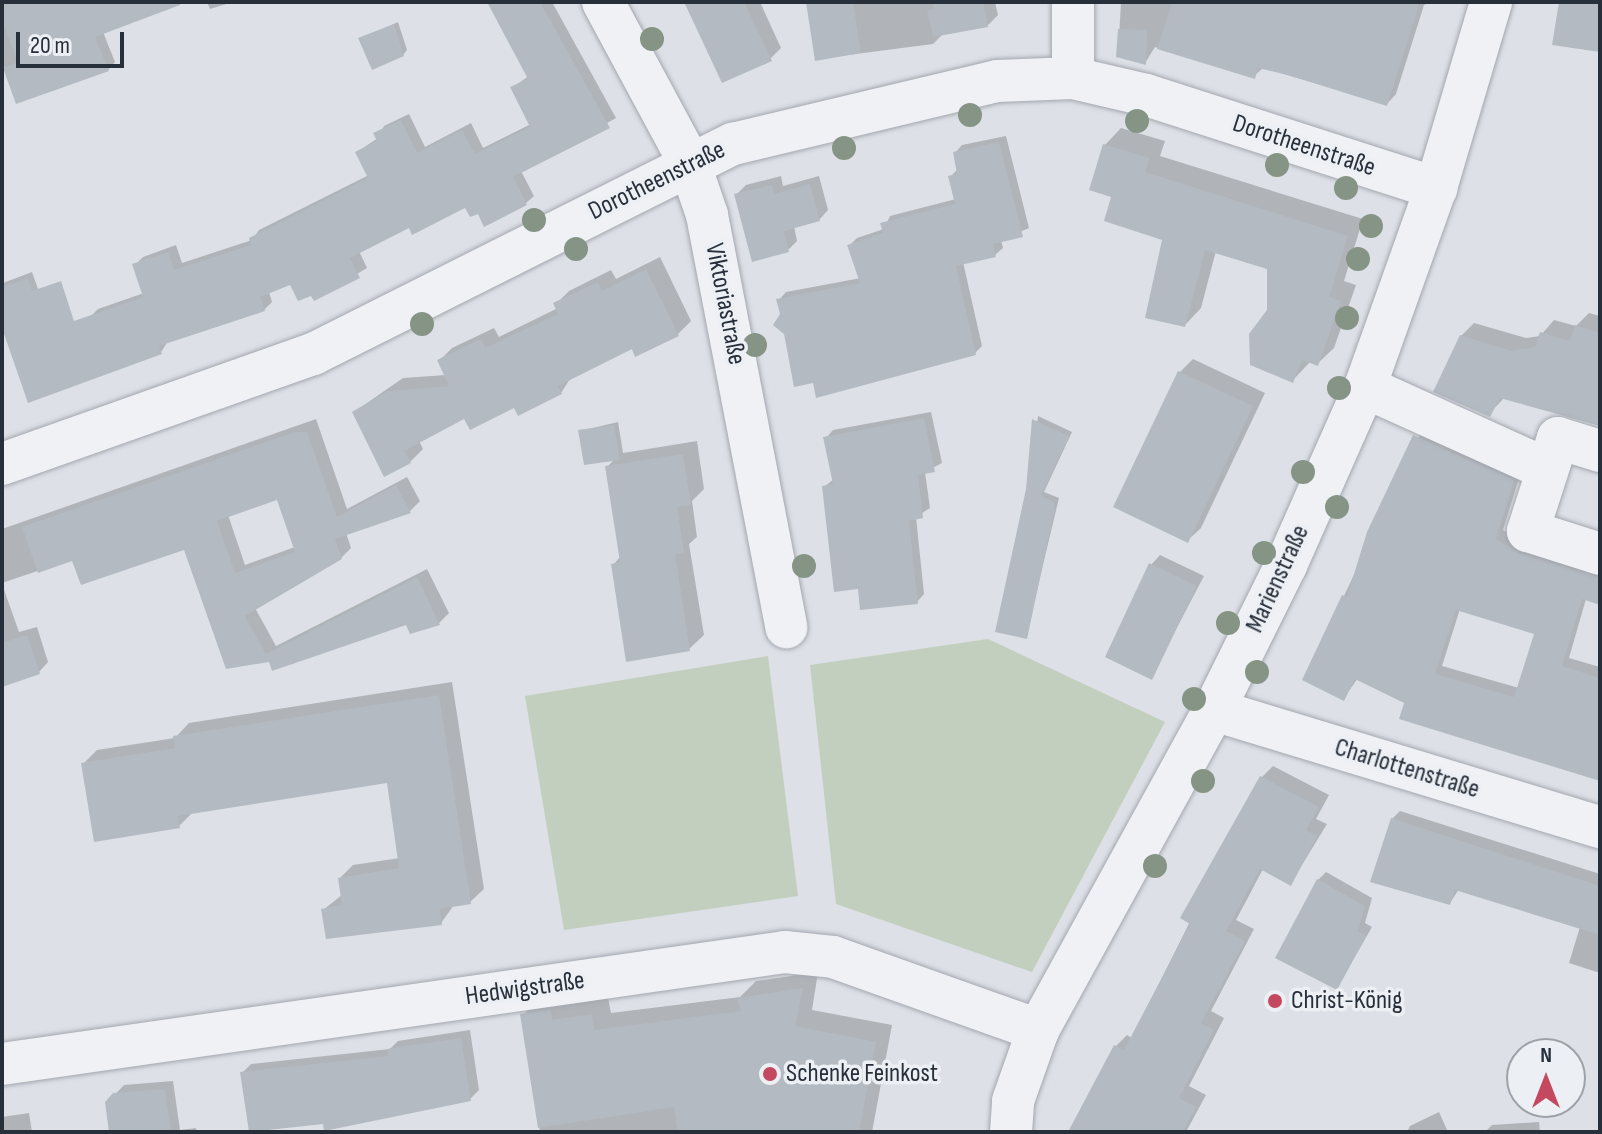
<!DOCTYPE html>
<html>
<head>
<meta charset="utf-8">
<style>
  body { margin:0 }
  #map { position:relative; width:1602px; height:1134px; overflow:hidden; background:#dde0e6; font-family:"Sofia Sans Condensed",sans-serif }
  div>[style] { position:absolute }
  .green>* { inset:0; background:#c3cfbe }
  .shadow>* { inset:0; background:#0003 }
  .building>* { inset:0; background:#b4bac2 }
  .roads { filter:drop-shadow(0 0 2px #a3a7af) drop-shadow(0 0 2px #a3a7af) }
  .minor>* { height:42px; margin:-21px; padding:0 21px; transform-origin:21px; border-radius:21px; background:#eff1f4 }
  .trees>* { width:24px; height:24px; margin:-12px; border-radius:50%; background:#859485 }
  .dots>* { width:22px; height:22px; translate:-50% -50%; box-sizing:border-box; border:4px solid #eceff3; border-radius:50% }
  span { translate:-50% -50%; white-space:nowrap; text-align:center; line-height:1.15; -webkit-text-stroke:7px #eceff3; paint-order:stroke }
  .street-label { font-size:26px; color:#272f3b }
  .poi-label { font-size:26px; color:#272f3b }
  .left { translate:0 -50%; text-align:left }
  .frame { position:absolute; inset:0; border:4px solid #272f3b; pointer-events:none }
  .north { position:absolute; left:1506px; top:1038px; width:80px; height:80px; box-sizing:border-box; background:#eceff3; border:2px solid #9da2a9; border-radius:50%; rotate:0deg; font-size:22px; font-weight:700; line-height:32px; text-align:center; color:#272f3b }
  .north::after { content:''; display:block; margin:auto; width:28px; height:36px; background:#c4485f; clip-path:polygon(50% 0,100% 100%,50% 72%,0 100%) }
  .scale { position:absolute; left:16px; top:32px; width:108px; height:36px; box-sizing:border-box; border:4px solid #272f3b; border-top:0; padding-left:10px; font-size:24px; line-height:28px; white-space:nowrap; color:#272f3b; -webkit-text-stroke:6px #eceff3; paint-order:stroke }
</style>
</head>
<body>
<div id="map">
  <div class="green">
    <div style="clip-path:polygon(988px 639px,1165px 722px,1032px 972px,836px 904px,810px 665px)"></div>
    <div style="clip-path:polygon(768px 656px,798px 896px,564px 930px,525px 696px)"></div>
  </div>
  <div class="shadow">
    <div style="clip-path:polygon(2px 2px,182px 2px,103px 32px,115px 62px,108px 70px,18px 101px,2px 61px)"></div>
    <div style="clip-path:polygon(207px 2px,233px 2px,210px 9px)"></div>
    <div style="clip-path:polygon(545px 2px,552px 2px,616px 118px,521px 171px,534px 196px,526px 203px,485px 224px,479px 211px,471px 215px,466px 205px,413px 232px,410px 225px,359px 251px,367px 268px,315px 299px,312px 294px,299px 298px,291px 282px,269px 292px,272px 302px,264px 310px,168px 341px,161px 352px,29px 400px,2px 314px,3px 283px,32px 272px,62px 357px,99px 345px,90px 317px,98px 309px,144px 293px,135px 265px,143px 257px,176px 245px,182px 263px,252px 240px,259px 230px,369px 175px,357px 152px,378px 138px,384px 126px,409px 114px,425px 147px,471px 123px,483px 148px,531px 124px,513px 87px,529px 76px,503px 26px)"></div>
    <div style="clip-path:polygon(686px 2px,760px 2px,781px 48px,770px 59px)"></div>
    <div style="clip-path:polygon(808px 2px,995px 2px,998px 15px,987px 26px,944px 33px,933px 44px,817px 59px)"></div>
    <div style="clip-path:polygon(1121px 2px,1432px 2px,1424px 5px,1396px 94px,1387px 104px,1263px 68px,1254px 76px,1155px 47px,1145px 63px,1118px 55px)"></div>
    <div style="clip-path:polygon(398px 22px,407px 50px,403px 55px,361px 39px)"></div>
    <div style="clip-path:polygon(1121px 128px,1165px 141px,1160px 156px,1363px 219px,1344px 281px,1356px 285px,1334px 348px,1317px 364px,1310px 362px,1293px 380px,1269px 311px,1269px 267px,1216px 251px,1201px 308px,1185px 325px,1165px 238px,1114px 196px,1105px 145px)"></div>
    <div style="clip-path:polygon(1006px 136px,1029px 228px,1001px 240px,1003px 248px,995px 255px,963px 262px,982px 346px,975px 353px,814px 381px,779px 300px,786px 292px,861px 278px,850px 245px,857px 238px,884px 229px,890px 216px,956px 199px,950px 177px,958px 169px,955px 153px,962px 145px)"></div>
    <div style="clip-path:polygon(781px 176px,783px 186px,819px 176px,828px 210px,819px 220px,794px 226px,797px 241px,788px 250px,736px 195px,746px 185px)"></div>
    <div style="clip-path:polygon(660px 257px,691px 321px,678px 334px,632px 346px,572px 376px,561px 393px,465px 416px,419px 441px,423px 449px,410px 462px,354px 412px,403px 378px,446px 375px,439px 361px,452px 348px,494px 328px,499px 337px,558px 308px,556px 304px,569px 291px,611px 270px,616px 279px)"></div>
    <div style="clip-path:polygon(1589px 313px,1600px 316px,1600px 425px,1505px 397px,1489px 414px,1461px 336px,1474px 323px,1526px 338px,1540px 336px,1554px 320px,1576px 326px)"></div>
    <div style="clip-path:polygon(1193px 359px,1265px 393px,1201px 528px,1187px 541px,1116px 506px,1180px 372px)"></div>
    <div style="clip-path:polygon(931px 412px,942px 463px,925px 472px,930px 508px,916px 517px,924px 594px,917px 602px,860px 587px,824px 487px,834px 479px,826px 438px,833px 430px)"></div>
    <div style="clip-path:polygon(1038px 416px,1072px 432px,1044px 492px,1059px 498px,1026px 636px,1028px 489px)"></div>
    <div style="clip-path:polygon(evenodd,316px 419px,347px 509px,407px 477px,420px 501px,410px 511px,346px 533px,351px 548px,341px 558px,255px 608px,276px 646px,427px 569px,449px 613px,439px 623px,407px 623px,274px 668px,186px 547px,73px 559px,2px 583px,2px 529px,316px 419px,278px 497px,295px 547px,245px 565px,228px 515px,278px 497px)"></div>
    <div style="clip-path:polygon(618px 422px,623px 453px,697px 441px,704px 489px,692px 501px,697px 537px,689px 544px,704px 635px,689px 649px,613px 565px,621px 556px,607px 467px,615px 459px,580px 431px)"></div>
    <div style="clip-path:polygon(evenodd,1423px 428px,1521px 472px,1503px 530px,1529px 546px,1600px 569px,1600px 603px,1586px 599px,1569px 658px,1600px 667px,1600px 775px,1358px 678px,1344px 698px,1344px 596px,1423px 428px,1460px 609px,1537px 633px,1519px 688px,1442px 666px,1460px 609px)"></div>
    <div style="clip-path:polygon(1160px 555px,1204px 576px,1151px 677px,1151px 565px)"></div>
    <div style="clip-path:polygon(2px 584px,19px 632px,37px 627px,48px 662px,39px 672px,2px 684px)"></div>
    <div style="clip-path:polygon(452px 682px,484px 889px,470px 902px,454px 905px,441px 923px,323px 910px,342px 895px,340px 878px,353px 865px,400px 858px,388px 781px,193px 812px,179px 826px,84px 763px,97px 750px,175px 738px,189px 723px)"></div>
    <div style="clip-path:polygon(1273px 766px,1329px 795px,1316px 819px,1327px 824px,1291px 883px,1263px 869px,1236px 920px,1254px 929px,1211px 1011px,1224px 1018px,1189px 1086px,1206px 1095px,1186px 1132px,1077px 1132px,1116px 1046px,1127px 1035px,1132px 1038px,1262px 777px)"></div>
    <div style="clip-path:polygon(1400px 811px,1600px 874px,1600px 973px,1569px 963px,1580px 927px,1459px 889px,1450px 903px,1392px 819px)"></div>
    <div style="clip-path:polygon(1326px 872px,1372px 898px,1365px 923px,1372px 927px,1337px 988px,1318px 880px)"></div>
    <div style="clip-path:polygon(818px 972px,812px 1010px,892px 1025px,872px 1132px,540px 1132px,523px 1015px,540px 998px,567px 994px,569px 1004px,608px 998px,611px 1013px,740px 997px,756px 981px)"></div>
    <div style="clip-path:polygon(470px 1030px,479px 1090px,470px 1099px,326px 1129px,324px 1122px,251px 1132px,242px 1073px,251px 1064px,390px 1049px,398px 1041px)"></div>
    <div style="clip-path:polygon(173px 1081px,180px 1130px,196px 1128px,197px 1132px,111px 1132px,107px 1103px,124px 1085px)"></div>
    <div style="clip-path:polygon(1439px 1112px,1448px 1132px,1407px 1132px,1410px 1126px)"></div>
    <div style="clip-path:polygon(29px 1113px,32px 1132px,2px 1132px,2px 1117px)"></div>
    <div style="clip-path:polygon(1539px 1122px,1540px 1132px,1485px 1132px,1492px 1125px)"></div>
  </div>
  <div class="building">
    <div style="clip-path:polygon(2px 2px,180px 2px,180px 5px,95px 37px,109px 71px,16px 104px,3px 68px,18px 62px,2px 21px)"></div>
    <div style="clip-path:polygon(487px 2px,540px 2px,610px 128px,513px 177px,527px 205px,484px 227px,478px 214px,470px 217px,465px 208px,412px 235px,409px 228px,350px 258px,360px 278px,314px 301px,311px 296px,298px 301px,290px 285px,260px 297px,265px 311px,159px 346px,162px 354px,28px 403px,2px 328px,2px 287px,28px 278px,32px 291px,61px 281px,74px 321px,143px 297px,132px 264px,168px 252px,174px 270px,251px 245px,249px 238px,368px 178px,355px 152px,377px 141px,373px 133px,401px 120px,417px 153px,462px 130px,475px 154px,530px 127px,510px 87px,528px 79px)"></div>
    <div style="clip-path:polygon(684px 2px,744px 2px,772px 61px,722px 83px)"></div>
    <div style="clip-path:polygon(806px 2px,853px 2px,861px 53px,815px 61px)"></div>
    <div style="clip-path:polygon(933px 2px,983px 2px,988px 27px,933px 37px,927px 10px,934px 9px)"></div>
    <div style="clip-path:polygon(1172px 2px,1420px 2px,1387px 106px,1288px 75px,1258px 68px,1255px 79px,1157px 49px)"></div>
    <div style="clip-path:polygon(1559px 2px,1600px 2px,1600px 52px,1552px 45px)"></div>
    <div style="clip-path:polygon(394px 24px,404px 56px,372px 70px,358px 38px)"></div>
    <div style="clip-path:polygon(1118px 29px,1147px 30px,1146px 65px,1116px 57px)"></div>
    <div style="clip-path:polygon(999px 142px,1023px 237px,993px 244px,996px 257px,956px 266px,976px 355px,816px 398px,813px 383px,794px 387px,784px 334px,773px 325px,780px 314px,776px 299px,860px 283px,847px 245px,883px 233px,880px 223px,955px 204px,948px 176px,957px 174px,953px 152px)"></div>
    <div style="clip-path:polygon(1103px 144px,1150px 158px,1145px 172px,1348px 236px,1329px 297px,1341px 301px,1318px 366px,1302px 360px,1293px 383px,1250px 365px,1249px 334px,1267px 310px,1267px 269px,1205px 250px,1185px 327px,1145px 318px,1162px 240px,1104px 221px,1111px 197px,1089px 190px)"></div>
    <div style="clip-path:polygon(810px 184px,820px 221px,784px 231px,789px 252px,752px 262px,734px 194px,772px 185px,774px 194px)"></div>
    <div style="clip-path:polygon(646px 269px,679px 336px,635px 357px,632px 349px,558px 386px,562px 394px,518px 416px,514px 408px,470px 430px,464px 419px,404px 451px,411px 463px,384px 477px,352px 412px,388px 391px,449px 386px,437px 360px,481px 339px,485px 348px,558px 314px,553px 303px,598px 282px,602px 291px)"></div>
    <div style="clip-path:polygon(1575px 325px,1600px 333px,1600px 426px,1500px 398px,1490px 417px,1433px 392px,1460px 335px,1512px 351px,1535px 347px,1540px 332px,1570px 341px)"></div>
    <div style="clip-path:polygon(1178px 371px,1253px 406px,1188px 543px,1113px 507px)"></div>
    <div style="clip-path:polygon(924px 418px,935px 472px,918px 475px,923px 518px,909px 521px,918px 604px,860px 610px,858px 589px,834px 592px,822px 486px,833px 484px,823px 437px)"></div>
    <div style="clip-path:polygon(1032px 419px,1069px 436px,1041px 496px,1054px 502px,1054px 512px,1027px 639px,995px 632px,1026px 489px)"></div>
    <div style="clip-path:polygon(614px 425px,620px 460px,584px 465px,578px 430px)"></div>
    <div style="clip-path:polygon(evenodd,295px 432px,307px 432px,337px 517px,396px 485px,411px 513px,335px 539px,342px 559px,245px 616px,266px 654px,417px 577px,440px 625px,410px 634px,406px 625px,272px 671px,269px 662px,226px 669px,184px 550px,81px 585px,72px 561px,38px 573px,22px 527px,295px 432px,277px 500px,295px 552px,235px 573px,217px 521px,277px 500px)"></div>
    <div style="clip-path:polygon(evenodd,1413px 435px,1514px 480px,1496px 539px,1521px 554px,1600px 577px,1600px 605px,1582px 599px,1562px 666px,1600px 678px,1600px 781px,1399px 719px,1404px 703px,1355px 679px,1344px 701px,1302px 680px,1342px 595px,1347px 597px,1367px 532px,1413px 435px,1456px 610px,1534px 634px,1514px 697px,1435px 674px,1456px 610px)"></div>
    <div style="clip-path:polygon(683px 454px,691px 505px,677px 507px,684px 553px,675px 554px,690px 651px,626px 662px,611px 564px,620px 562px,605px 466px)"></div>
    <div style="clip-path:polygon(1149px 563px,1197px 586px,1152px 680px,1105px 657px)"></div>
    <div style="clip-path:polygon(27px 635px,40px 674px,2px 687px,2px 643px)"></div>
    <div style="clip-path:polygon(439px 695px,471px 904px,440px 909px,442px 925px,326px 939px,321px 909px,342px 905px,338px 878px,399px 868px,387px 783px,178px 816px,180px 828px,94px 842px,81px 763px,175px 748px,173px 736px)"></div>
    <div style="clip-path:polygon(1260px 776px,1319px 807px,1306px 830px,1317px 836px,1291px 886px,1260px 869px,1226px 931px,1245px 941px,1201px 1023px,1214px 1030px,1179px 1098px,1196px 1107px,1183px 1132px,1068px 1132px,1114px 1045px,1124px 1050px,1190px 924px,1180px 918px)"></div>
    <div style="clip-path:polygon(1391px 818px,1600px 886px,1600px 935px,1455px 890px,1450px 905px,1370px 882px)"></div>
    <div style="clip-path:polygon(1317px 879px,1365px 906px,1358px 931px,1366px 936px,1337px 990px,1275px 958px)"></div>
    <div style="clip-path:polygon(803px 988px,795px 1026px,876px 1042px,859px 1132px,678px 1132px,674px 1107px,538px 1128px,520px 1014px,551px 1010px,552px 1020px,592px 1014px,594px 1030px,741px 1011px,737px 998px)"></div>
    <div style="clip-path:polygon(461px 1038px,471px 1101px,324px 1131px,323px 1124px,249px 1132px,240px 1072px,388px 1056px,387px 1049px)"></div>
    <div style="clip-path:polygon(165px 1089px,171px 1132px,109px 1132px,105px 1102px,113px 1093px)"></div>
  </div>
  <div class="roads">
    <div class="minor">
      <div style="left:603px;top:2px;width:182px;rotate:61.7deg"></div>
      <div style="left:689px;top:162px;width:56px;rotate:71.2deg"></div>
      <div style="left:707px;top:215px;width:420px;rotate:79.1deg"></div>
      <div style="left:1073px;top:2px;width:76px;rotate:90deg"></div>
      <div style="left:1365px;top:387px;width:200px;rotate:24.3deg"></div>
      <div style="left:1600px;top:451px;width:44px;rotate:-162.8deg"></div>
      <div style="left:1558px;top:438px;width:98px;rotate:107.9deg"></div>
      <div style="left:1528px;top:531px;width:76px;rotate:17.7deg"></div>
      <div style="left:2px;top:464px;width:330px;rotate:-19.5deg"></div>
      <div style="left:313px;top:354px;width:470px;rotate:-26.6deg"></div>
      <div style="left:733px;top:144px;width:271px;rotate:-13.4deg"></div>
      <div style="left:997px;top:81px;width:76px;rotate:-2.3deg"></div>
      <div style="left:1073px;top:78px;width:75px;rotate:13.1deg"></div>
      <div style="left:1146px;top:95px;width:305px;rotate:17.8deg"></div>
      <div style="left:1214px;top:710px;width:403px;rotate:16.9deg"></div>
      <div style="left:2px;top:1064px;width:791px;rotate:-8.14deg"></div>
      <div style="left:785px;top:952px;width:48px;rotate:5.9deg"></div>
      <div style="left:833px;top:957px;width:218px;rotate:19.6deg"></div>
      <div style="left:1011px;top:1132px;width:31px;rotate:-86deg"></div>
      <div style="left:1013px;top:1101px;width:75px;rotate:-70.6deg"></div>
      <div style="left:1038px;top:1030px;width:365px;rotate:-61.2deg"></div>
      <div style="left:1214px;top:710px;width:162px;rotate:-63.6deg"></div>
      <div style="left:1286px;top:565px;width:195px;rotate:-66.1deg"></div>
      <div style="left:1365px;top:387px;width:211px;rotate:-70.4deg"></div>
      <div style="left:1436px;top:188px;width:194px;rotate:-73.5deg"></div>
    </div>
  </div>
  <div class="trees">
    <div style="left:652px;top:39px"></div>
    <div style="left:970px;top:115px"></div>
    <div style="left:1137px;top:121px"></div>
    <div style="left:844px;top:148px"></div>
    <div style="left:1277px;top:165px"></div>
    <div style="left:1346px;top:188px"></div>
    <div style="left:534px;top:220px"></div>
    <div style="left:1371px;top:226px"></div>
    <div style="left:576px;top:249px"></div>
    <div style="left:1358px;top:259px"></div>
    <div style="left:1347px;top:318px"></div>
    <div style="left:422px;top:324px"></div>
    <div style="left:755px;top:345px"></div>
    <div style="left:1339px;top:388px"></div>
    <div style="left:1303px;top:472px"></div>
    <div style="left:1337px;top:507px"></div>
    <div style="left:1264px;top:553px"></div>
    <div style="left:804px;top:566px"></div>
    <div style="left:1228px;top:623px"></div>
    <div style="left:1257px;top:672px"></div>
    <div style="left:1194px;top:699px"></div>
    <div style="left:1203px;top:781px"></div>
    <div style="left:1155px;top:866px"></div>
  </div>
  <div class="dots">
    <div style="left:1275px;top:1001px;background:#c4485f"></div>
    <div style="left:770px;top:1074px;background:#c4485f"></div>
  </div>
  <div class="street-label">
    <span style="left:1304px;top:146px;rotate:18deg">Dorotheenstraße</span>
    <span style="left:657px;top:181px;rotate:-26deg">Dorotheenstraße</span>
    <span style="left:725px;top:304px;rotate:79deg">Viktoriastraße</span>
    <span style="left:1278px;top:579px;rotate:-65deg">Marienstraße</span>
    <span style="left:1407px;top:769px;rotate:17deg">Charlottenstraße</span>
    <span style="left:525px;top:989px;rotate:-8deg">Hedwigstraße</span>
  </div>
  <div class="poi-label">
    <span class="left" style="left:1291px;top:1001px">Christ-König</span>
    <span class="left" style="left:786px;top:1074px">Schenke Feinkost</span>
  </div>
  <div class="frame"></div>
  <div class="north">N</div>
  <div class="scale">20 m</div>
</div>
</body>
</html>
